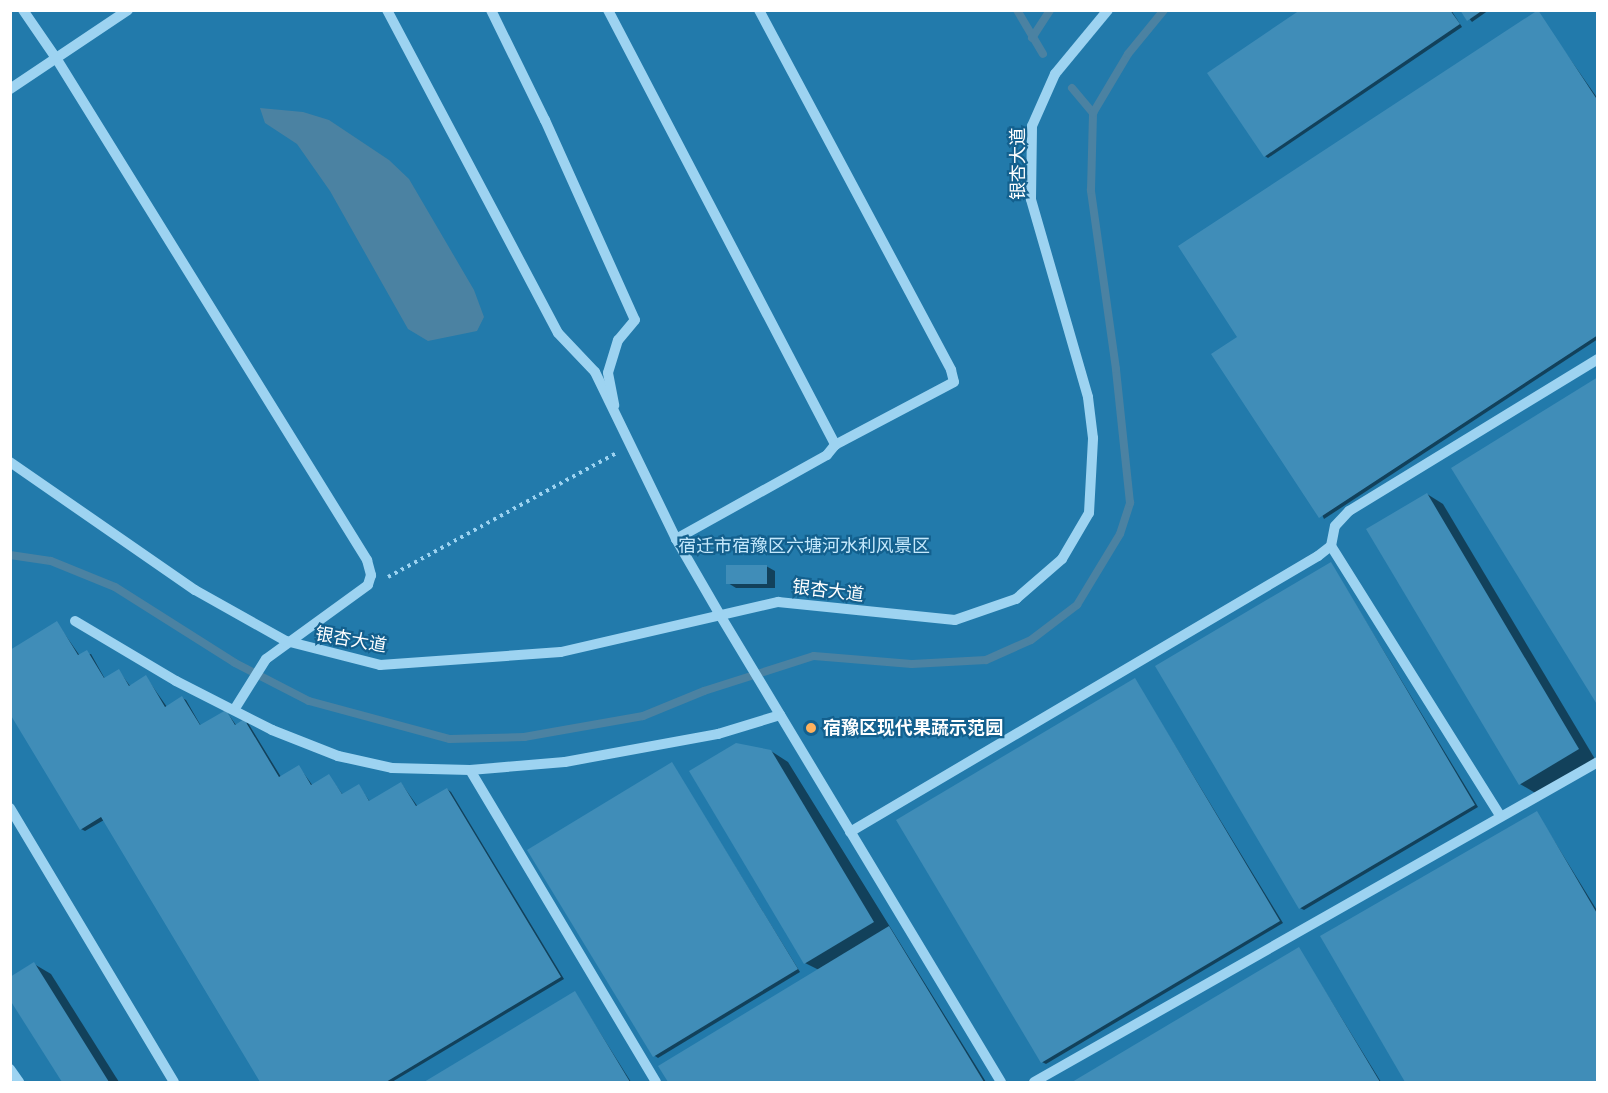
<!DOCTYPE html>
<html>
<head>
<meta charset="utf-8">
<style>
  body { margin:0 }
  #map { position:relative; width:1608px; height:1093px; overflow:hidden; background:#13608e; font-family:Inter,"Noto Sans SC",sans-serif }
  div>[style] { position:absolute }
  .green>* { inset:0; background:#227aab }
  .water>* { inset:0; background:#4b82a2 }
  .shadow>* { inset:0; background:#0007 }
  .stream>* { height:8px; margin:-4px; padding:0 4px; transform-origin:4px; border-radius:4px; background:#4b82a2 }
  .building>* { inset:0; background:#408db8 }
  .path>* { height:4px; margin-top:-2px; transform-origin:0; background:repeating-linear-gradient(90deg,#9dd3f1 0 3px,transparent 0 7.5px) }
  .minor>* { height:10px; margin:-5px; padding:0 5px; transform-origin:5px; border-radius:5px; background:#9dd3f1 }
  .dots>* { width:16px; height:16px; translate:-50% -50%; box-sizing:border-box; border:3px solid #13608e; border-radius:50% }
  span { translate:-50% -50%; white-space:nowrap; text-align:center; line-height:1.15; -webkit-text-stroke:4.5px #13608e; paint-order:stroke }
  .street-label { font-size:18px; color:#fff }
  .park-label { font-size:18px; color:#c4e8fc }
  .poi-label { font-size:18px; color:#fff; font-weight:700 }
  .left { translate:0 -50%; text-align:left }
  .frame { position:absolute; inset:0; border:12px solid #fff; pointer-events:none }
</style>
</head>
<body>
<div id="map">
  <div class="green">
    <div style="clip-path:polygon(10px 11px,1597px 11px,1597px 1082px,11px 1082px)"></div>
  </div>
  <div class="water">
    <div style="clip-path:polygon(260px 108px,303px 112px,329px 120px,389px 160px,409px 179px,474px 290px,484px 317px,477px 331px,428px 341px,408px 329px,330px 191px,297px 144px,265px 123px)"></div>
  </div>
  <div class="shadow">
    <div style="clip-path:polygon(1302px 10px,1451px 10px,1462px 27px,1268px 158px,1265px 156px)"></div>
    <div style="clip-path:polygon(1462px 10px,1489px 10px,1472px 22px)"></div>
    <div style="clip-path:polygon(1537px 12px,1598px 99px,1598px 339px,1324px 519px,1239px 337px)"></div>
    <div style="clip-path:polygon(1427px 494px,1443px 504px,1595px 759px,1537px 794px,1520px 784px)"></div>
    <div style="clip-path:polygon(1331px 564px,1478px 807px,1304px 910px,1300px 908px)"></div>
    <div style="clip-path:polygon(766px 566px,775px 571px,775px 588px,736px 588px,728px 583px)"></div>
    <div style="clip-path:polygon(57px 623px,80px 656px,91px 654px,105px 679px,119px 671px,130px 686px,146px 677px,167px 707px,182px 698px,186px 700px,201px 726px,226px 711px,236px 725px,248px 723px,281px 777px,299px 767px,313px 786px,329px 776px,343px 795px,359px 786px,370px 802px,401px 783px,418px 807px,447px 789px,451px 792px,564px 979px,392px 1082px,262px 1082px,104px 820px,85px 831px,81px 829px)"></div>
    <div style="clip-path:polygon(1135px 680px,1283px 923px,1046px 1064px,1042px 1062px)"></div>
    <div style="clip-path:polygon(771px 751px,788px 762px,986px 1082px,670px 1082px,661px 1067px,819px 970px,805px 963px)"></div>
    <div style="clip-path:polygon(672px 764px,800px 972px,658px 1058px,655px 1056px)"></div>
    <div style="clip-path:polygon(1537px 813px,1598px 912px,1598px 1082px,1407px 1082px,1322px 937px)"></div>
    <div style="clip-path:polygon(1299px 949px,1381px 1082px,1075px 1082px)"></div>
    <div style="clip-path:polygon(34px 964px,51px 974px,119px 1082px,64px 1082px,10px 997px)"></div>
    <div style="clip-path:polygon(575px 993px,631px 1082px,427px 1082px)"></div>
  </div>
  <div class="stream">
    <div style="left:1017px;top:10px;width:51px;rotate:59.4deg"></div>
    <div style="left:1032px;top:38px;width:33px;rotate:-57deg"></div>
    <div style="left:1072px;top:88px;width:33px;rotate:50deg"></div>
    <div style="left:10px;top:555px;width:41px;rotate:8.3deg"></div>
    <div style="left:51px;top:561px;width:69px;rotate:22.1deg"></div>
    <div style="left:115px;top:587px;width:142px;rotate:32.3deg"></div>
    <div style="left:235px;top:663px;width:83px;rotate:27.2deg"></div>
    <div style="left:309px;top:701px;width:146px;rotate:15.1deg"></div>
    <div style="left:450px;top:739px;width:74px;rotate:-1.5deg"></div>
    <div style="left:524px;top:737px;width:121px;rotate:-10deg"></div>
    <div style="left:643px;top:716px;width:66px;rotate:-22.3deg"></div>
    <div style="left:704px;top:691px;width:115px;rotate:-17.7deg"></div>
    <div style="left:814px;top:656px;width:98px;rotate:4.7deg"></div>
    <div style="left:912px;top:664px;width:74px;rotate:-3.1deg"></div>
    <div style="left:986px;top:660px;width:49px;rotate:-24deg"></div>
    <div style="left:1031px;top:640px;width:58px;rotate:-37.3deg"></div>
    <div style="left:1077px;top:605px;width:83px;rotate:-58.8deg"></div>
    <div style="left:1120px;top:534px;width:33px;rotate:-72deg"></div>
    <div style="left:1130px;top:503px;width:135px;rotate:-96deg"></div>
    <div style="left:1116px;top:369px;width:181px;rotate:-98deg"></div>
    <div style="left:1091px;top:190px;width:77px;rotate:-88.5deg"></div>
    <div style="left:1093px;top:113px;width:69px;rotate:-59.3deg"></div>
    <div style="left:1128px;top:54px;width:57px;rotate:-50.7deg"></div>
  </div>
  <div class="building">
    <div style="clip-path:polygon(1300px 10px,1450px 10px,1460px 24px,1264px 157px,1207px 73px)"></div>
    <div style="clip-path:polygon(1460px 10px,1483px 10px,1467px 21px)"></div>
    <div style="clip-path:polygon(1538px 10px,1598px 101px,1598px 335px,1319px 518px,1211px 354px,1237px 337px,1178px 246px)"></div>
    <div style="clip-path:polygon(1598px 377px,1598px 706px,1451px 468px)"></div>
    <div style="clip-path:polygon(1427px 493px,1579px 749px,1519px 785px,1366px 529px)"></div>
    <div style="clip-path:polygon(1331px 562px,1475px 805px,1299px 909px,1155px 666px)"></div>
    <div style="clip-path:polygon(726px 565px,767px 565px,767px 584px,726px 584px)"></div>
    <div style="clip-path:polygon(57px 621px,78px 655px,87px 650px,104px 678px,119px 669px,129px 686px,146px 675px,165px 707px,182px 696px,200px 725px,226px 710px,235px 725px,244px 719px,279px 777px,299px 765px,311px 785px,329px 774px,342px 794px,359px 784px,369px 801px,401px 782px,416px 806px,447px 788px,561px 977px,386px 1082px,260px 1082px,101px 817px,80px 830px,10px 714px,10px 650px)"></div>
    <div style="clip-path:polygon(1135px 678px,1280px 921px,1041px 1063px,896px 820px)"></div>
    <div style="clip-path:polygon(736px 743px,771px 750px,874px 922px,804px 964px,689px 771px)"></div>
    <div style="clip-path:polygon(672px 762px,798px 969px,653px 1057px,527px 850px)"></div>
    <div style="clip-path:polygon(1537px 811px,1598px 915px,1598px 1082px,1405px 1082px,1320px 936px)"></div>
    <div style="clip-path:polygon(889px 926px,984px 1082px,668px 1082px,658px 1066px)"></div>
    <div style="clip-path:polygon(1299px 947px,1380px 1082px,1072px 1082px)"></div>
    <div style="clip-path:polygon(34px 962px,109px 1082px,62px 1082px,10px 1000px,10px 977px)"></div>
    <div style="clip-path:polygon(575px 991px,630px 1082px,424px 1082px)"></div>
  </div>
  <div class="path">
    <div style="left:388px;top:577px;width:260px;rotate:-28.5deg"></div>
  </div>
  <div class="minor">
    <div style="left:23px;top:10px;width:58px;rotate:55.5deg"></div>
    <div style="left:56px;top:58px;width:591px;rotate:58.22deg"></div>
    <div style="left:367px;top:560px;width:16px;rotate:75deg"></div>
    <div style="left:371px;top:575px;width:10px;rotate:107deg"></div>
    <div style="left:368px;top:585px;width:126px;rotate:144deg"></div>
    <div style="left:266px;top:659px;width:60px;rotate:122.1deg"></div>
    <div style="left:387px;top:10px;width:365px;rotate:62.1deg"></div>
    <div style="left:558px;top:333px;width:54px;rotate:46.5deg"></div>
    <div style="left:595px;top:372px;width:186px;rotate:64.1deg"></div>
    <div style="left:676px;top:539px;width:88px;rotate:59.9deg"></div>
    <div style="left:720px;top:615px;width:545px;rotate:58.96deg"></div>
    <div style="left:491px;top:10px;width:123px;rotate:63.9deg"></div>
    <div style="left:545px;top:120px;width:219px;rotate:65.8deg"></div>
    <div style="left:635px;top:320px;width:26px;rotate:130deg"></div>
    <div style="left:618px;top:340px;width:34px;rotate:107deg"></div>
    <div style="left:608px;top:373px;width:33px;rotate:79deg"></div>
    <div style="left:608px;top:10px;width:491px;rotate:62.4deg"></div>
    <div style="left:835px;top:445px;width:13px;rotate:129deg"></div>
    <div style="left:827px;top:455px;width:173px;rotate:150.9deg"></div>
    <div style="left:759px;top:10px;width:408px;rotate:61.9deg"></div>
    <div style="left:951px;top:370px;width:12px;rotate:76deg"></div>
    <div style="left:954px;top:382px;width:135px;rotate:152.1deg"></div>
    <div style="left:10px;top:89px;width:142px;rotate:-33.8deg"></div>
    <div style="left:10px;top:462px;width:225px;rotate:34.7deg"></div>
    <div style="left:195px;top:590px;width:104px;rotate:29.3deg"></div>
    <div style="left:286px;top:641px;width:97px;rotate:14.3deg"></div>
    <div style="left:380px;top:665px;width:181px;rotate:-4.1deg"></div>
    <div style="left:561px;top:652px;width:223px;rotate:-13deg"></div>
    <div style="left:778px;top:602px;width:178px;rotate:5.8deg"></div>
    <div style="left:955px;top:620px;width:65px;rotate:-19deg"></div>
    <div style="left:1016px;top:599px;width:61px;rotate:-41deg"></div>
    <div style="left:1062px;top:559px;width:53px;rotate:-59.6deg"></div>
    <div style="left:1089px;top:513px;width:75px;rotate:-86.9deg"></div>
    <div style="left:1093px;top:438px;width:41px;rotate:-97deg"></div>
    <div style="left:1088px;top:397px;width:206px;rotate:-106.1deg"></div>
    <div style="left:1031px;top:199px;width:73px;rotate:-89.2deg"></div>
    <div style="left:1032px;top:126px;width:57px;rotate:-66.1deg"></div>
    <div style="left:1055px;top:74px;width:83px;rotate:-50.4deg"></div>
    <div style="left:1331px;top:546px;width:318px;rotate:57.9deg"></div>
    <div style="left:75px;top:621px;width:117px;rotate:30.7deg"></div>
    <div style="left:176px;top:681px;width:108px;rotate:27deg"></div>
    <div style="left:272px;top:730px;width:71px;rotate:21.5deg"></div>
    <div style="left:338px;top:756px;width:55px;rotate:12.5deg"></div>
    <div style="left:392px;top:768px;width:78px;rotate:1.5deg"></div>
    <div style="left:470px;top:770px;width:95px;rotate:-4.8deg"></div>
    <div style="left:565px;top:762px;width:156px;rotate:-10.4deg"></div>
    <div style="left:718px;top:734px;width:65px;rotate:-17deg"></div>
    <div style="left:470px;top:770px;width:363px;rotate:59.2deg"></div>
    <div style="left:10px;top:808px;width:319px;rotate:59.1deg"></div>
    <div style="left:850px;top:832px;width:543px;rotate:-30.53deg"></div>
    <div style="left:1318px;top:556px;width:16px;rotate:-38deg"></div>
    <div style="left:1331px;top:546px;width:20px;rotate:-79deg"></div>
    <div style="left:1335px;top:526px;width:21px;rotate:-47deg"></div>
    <div style="left:1349px;top:511px;width:292px;rotate:-31.4deg"></div>
    <div style="left:10px;top:1069px;width:16px;rotate:55deg"></div>
    <div style="left:1034px;top:1082px;width:648px;rotate:-29.57deg"></div>
  </div>
  <div class="dots">
    <div style="left:811px;top:728px;background:#ffb15d"></div>
  </div>
  <div class="street-label">
    <span style="left:1018px;top:164px;rotate:-90deg">银杏大道</span>
    <span style="left:828px;top:591px;rotate:7deg">银杏大道</span>
    <span style="left:351px;top:640px;rotate:10deg">银杏大道</span>
  </div>
  <div class="park-label">
    <span style="left:804px;top:546px">宿迁市宿豫区六塘河水利风景区</span>
  </div>
  <div class="poi-label">
    <span class="left" style="left:823px;top:728px">宿豫区现代果蔬示范园</span>
  </div>
  <div class="frame"></div>
</div>
</body>
</html>
